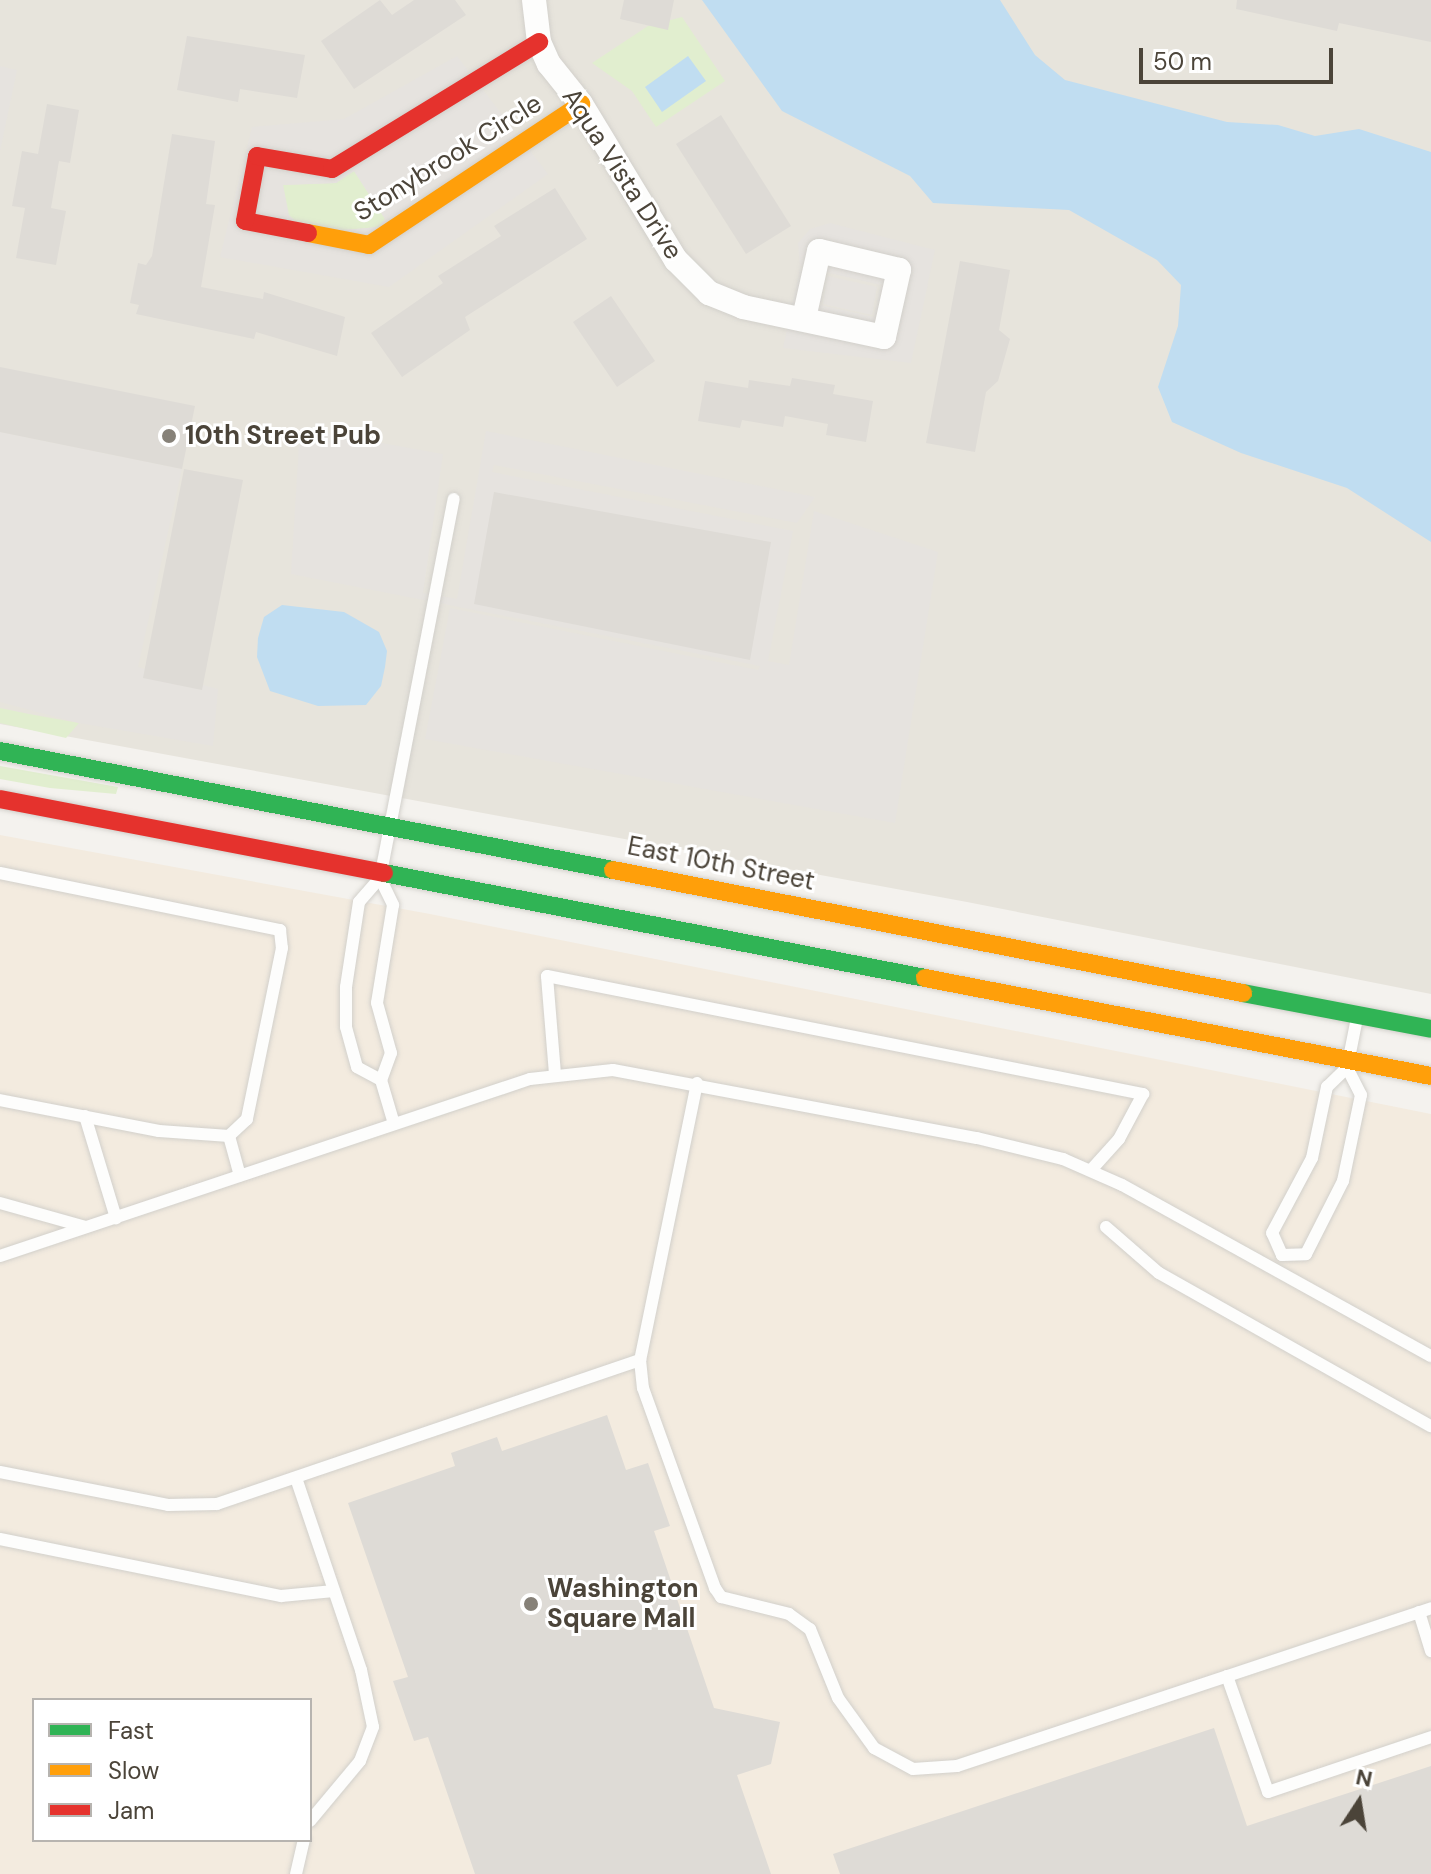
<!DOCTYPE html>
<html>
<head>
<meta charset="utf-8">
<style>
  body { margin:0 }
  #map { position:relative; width:1431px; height:1874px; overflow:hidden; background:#f4f2ee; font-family:"DM Sans",sans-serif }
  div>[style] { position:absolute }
  .residential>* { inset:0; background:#e7e4dc }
  .commercial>* { inset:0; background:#f3ebdf }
  .green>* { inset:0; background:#e1eecf }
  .parking>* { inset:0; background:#e6e3df }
  .water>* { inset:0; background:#c0ddf1 }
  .building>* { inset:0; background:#dedbd6 }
  .roads { filter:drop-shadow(0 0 2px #d2d0cb) drop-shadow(0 0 2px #d2d0cb) }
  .lane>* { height:12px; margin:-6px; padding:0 6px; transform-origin:6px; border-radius:6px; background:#fdfdfc }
  .street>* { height:24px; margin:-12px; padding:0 12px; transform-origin:12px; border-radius:12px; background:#fdfdfc }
  .fast>* { height:18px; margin:-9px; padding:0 9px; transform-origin:9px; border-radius:9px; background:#30b455 }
  .slow>* { height:18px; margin:-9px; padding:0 9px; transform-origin:9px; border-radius:9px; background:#ff9f0a }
  .jam>* { height:18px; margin:-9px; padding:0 9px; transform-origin:9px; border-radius:9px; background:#e5322d }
  .dots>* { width:22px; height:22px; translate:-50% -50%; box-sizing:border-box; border:4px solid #fff; border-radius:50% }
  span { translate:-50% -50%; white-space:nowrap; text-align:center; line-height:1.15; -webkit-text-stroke:6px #fff; paint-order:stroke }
  .street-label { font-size:26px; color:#4b4439 }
  .poi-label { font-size:26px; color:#4b4439; font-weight:700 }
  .left { translate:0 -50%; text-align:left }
  .legend { position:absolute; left:32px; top:1698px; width:280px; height:144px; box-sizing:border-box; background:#fff; border:2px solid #b7b4b0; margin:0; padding:10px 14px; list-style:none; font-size:24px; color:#4b4439 }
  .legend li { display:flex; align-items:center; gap:16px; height:40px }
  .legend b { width:40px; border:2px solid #b7b4b0 }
  .north { position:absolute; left:1319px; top:1762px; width:80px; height:80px; -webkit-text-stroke:6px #fff; paint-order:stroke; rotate:12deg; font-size:22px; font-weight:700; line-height:32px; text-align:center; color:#4b4439 }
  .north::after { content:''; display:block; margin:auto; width:28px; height:36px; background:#4b4439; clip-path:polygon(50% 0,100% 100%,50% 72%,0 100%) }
  .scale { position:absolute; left:1139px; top:48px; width:194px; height:36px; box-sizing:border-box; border:4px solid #4b4439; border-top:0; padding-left:10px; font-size:24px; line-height:28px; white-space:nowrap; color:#4b4439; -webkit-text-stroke:6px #fff; paint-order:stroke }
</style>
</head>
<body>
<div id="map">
  <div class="residential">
    <div style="clip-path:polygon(0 0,1431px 0,1431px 994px,967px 902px,0 724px)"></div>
  </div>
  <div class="commercial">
    <div style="clip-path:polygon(evenodd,0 835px,430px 914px,1431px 1114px,1431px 1874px,0 1874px,0 835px,34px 1700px,310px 1700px,310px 1840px,34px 1840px,34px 1700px)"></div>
  </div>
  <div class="green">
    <div style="clip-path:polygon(682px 17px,725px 81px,656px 127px,632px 91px,592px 63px,648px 26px)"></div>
    <div style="clip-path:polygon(354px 171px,385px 219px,379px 227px,308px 233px,288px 215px,283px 185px,336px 183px)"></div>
    <div style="clip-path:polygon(0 708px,29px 714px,79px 723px,66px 738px,0 723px)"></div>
    <div style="clip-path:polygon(0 766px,118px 787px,116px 794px,50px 788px,0 779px)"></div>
  </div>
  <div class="parking">
    <div style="clip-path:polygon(evenodd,457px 56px,548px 174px,389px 287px,220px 257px,252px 127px,344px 119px,457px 56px,354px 171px,385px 219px,379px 227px,308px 233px,289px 215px,283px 185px,336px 183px,354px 171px)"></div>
    <div style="clip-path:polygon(0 66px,17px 70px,0 151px)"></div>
    <div style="clip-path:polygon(830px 223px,935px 250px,911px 363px,783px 348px,800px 269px,825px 274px,821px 305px,874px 317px,881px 285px,800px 266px,798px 243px,810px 229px)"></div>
    <div style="clip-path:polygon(827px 276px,877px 287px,872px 315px,823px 304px)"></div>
    <div style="clip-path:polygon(300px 428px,443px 454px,423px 593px,457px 599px,486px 431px,815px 497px,797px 523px,494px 465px,492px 472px,793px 531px,768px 661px,789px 665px,814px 511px,938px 552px,895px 823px,425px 739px,450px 608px,758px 670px,760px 666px,291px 574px)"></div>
    <div style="clip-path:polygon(0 432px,182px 469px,138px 667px,218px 689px,213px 746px,79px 723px,0 702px)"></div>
  </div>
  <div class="water">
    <div style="clip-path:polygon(702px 0,1000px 0,1035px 55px,1065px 80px,1227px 122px,1278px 125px,1315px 136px,1359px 129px,1431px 152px,1431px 542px,1347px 488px,1241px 453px,1172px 422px,1158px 387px,1178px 326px,1181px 285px,1157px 260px,1069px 210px,933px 203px,910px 176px,782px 111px)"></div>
    <div style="clip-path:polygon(688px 56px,706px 81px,662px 112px,645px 87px)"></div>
    <div style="clip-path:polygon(282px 605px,344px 612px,379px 632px,387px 651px,385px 667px,381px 686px,366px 705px,318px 706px,270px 691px,257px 657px,258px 638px,264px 617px)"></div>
  </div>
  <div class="building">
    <div style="clip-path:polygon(380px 0,392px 15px,414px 0,455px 0,466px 15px,354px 89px,321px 41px)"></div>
    <div style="clip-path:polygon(624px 0,674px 0,668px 30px,620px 19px)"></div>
    <div style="clip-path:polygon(1237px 0,1431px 0,1431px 42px,1339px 23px,1337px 31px,1236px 9px)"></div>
    <div style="clip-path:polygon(187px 36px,305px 55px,297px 98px,240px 89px,238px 102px,177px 90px)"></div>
    <div style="clip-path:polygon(47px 104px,79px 110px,70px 163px,59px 161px,51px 208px,66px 211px,56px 265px,16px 258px,25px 208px,12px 206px,22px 151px,38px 154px)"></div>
    <div style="clip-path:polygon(721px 115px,791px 226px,746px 254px,676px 144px)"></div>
    <div style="clip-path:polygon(172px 134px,215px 141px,206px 204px,215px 205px,201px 287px,263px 299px,264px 292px,345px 317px,337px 356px,256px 332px,254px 339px,136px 314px,139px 305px,130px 303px,138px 263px,146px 265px,152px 256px)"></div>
    <div style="clip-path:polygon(555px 188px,587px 239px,465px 317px,470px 330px,402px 377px,371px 333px,443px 283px,438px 276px,501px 236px,494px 226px)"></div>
    <div style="clip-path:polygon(960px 261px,1010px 270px,999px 330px,1010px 339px,998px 381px,986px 392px,975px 452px,926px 443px)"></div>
    <div style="clip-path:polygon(611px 296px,655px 361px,617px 387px,573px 322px)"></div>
    <div style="clip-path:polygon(0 367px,195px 406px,182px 469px,0 432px)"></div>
    <div style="clip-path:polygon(792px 378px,835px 385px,833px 394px,873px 401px,866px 442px,826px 435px,828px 424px,785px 416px,783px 427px,742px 420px,740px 428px,698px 421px,705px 381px,748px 388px,749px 380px,790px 386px)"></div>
    <div style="clip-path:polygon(184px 469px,243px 480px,202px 690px,143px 678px)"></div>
    <div style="clip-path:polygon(494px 492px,771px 542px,750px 660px,474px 604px)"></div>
    <div style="clip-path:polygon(607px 1415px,626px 1470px,648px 1463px,670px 1526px,654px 1531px,714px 1708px,780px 1722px,771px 1764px,737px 1775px,771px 1874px,475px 1874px,428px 1737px,414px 1741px,393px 1681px,408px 1677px,348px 1503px,455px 1466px,451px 1453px,497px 1437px,502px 1451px)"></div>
    <div style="clip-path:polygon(1214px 1728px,1247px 1826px,1431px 1766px,1431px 1874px,840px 1874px,833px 1854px)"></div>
  </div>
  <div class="roads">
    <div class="lane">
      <div style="left:0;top:873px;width:286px;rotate:11.5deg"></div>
      <div style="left:280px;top:930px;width:18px;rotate:84deg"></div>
      <div style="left:282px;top:948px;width:175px;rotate:101.6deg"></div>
      <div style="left:247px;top:1119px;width:25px;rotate:137deg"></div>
      <div style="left:229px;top:1136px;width:70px;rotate:-175.9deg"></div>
      <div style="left:159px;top:1131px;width:162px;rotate:-169deg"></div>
      <div style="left:380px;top:878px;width:30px;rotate:64deg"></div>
      <div style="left:393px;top:905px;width:99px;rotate:99.3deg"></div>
      <div style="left:377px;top:1003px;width:52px;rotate:74.4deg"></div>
      <div style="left:391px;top:1053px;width:29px;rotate:110deg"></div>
      <div style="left:381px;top:1080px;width:46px;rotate:73.5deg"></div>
      <div style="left:555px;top:1074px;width:98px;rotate:-94.7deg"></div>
      <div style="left:547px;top:976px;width:608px;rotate:11.2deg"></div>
      <div style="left:1143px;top:1094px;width:51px;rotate:118.1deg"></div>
      <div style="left:1119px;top:1139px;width:42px;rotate:132.1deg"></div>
      <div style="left:381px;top:1080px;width:27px;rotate:-152deg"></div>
      <div style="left:357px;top:1067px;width:41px;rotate:-105.4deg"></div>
      <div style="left:346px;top:1027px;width:40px;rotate:-90deg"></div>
      <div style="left:346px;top:987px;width:86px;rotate:-81.3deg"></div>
      <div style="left:359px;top:902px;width:32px;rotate:-49deg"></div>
      <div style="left:380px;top:878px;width:386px;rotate:-79deg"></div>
      <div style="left:697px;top:1083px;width:283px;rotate:101.6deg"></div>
      <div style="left:640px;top:1360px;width:28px;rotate:84deg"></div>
      <div style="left:643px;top:1388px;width:213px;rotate:70.2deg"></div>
      <div style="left:715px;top:1588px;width:11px;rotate:56deg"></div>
      <div style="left:721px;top:1597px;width:70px;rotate:14deg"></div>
      <div style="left:789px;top:1614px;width:26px;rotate:36deg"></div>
      <div style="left:810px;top:1629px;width:74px;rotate:67.9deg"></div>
      <div style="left:838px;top:1698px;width:62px;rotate:54.2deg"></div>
      <div style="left:874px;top:1748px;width:44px;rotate:28.3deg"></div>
      <div style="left:913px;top:1769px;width:44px;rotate:-3.9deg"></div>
      <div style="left:957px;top:1766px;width:500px;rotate:-18.4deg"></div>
      <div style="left:85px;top:1116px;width:107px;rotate:73.1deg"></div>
      <div style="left:229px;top:1136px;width:41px;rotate:74.6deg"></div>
      <div style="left:0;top:1203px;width:89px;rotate:15.6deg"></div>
      <div style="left:1106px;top:1227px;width:70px;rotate:41deg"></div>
      <div style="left:1159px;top:1273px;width:312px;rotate:29.4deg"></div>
      <div style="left:1282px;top:1255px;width:24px;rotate:-2deg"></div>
      <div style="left:1306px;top:1254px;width:82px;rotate:-63.1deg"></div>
      <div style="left:1343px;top:1181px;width:88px;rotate:-78.2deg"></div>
      <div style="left:1361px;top:1095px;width:30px;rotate:-117deg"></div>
      <div style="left:1347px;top:1068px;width:51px;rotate:-78.7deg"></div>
      <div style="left:1282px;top:1255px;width:24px;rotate:-114deg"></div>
      <div style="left:1272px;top:1233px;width:85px;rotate:-61.9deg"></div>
      <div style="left:1312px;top:1158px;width:73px;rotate:-78.1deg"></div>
      <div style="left:1327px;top:1087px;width:28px;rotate:-44deg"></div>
      <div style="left:0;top:1256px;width:559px;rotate:-18.47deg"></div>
      <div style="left:530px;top:1079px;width:83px;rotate:-6.2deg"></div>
      <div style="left:613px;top:1070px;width:370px;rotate:10.6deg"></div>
      <div style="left:977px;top:1138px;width:89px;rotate:13.7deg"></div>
      <div style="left:1063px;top:1159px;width:64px;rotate:23.8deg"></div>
      <div style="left:1122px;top:1185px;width:353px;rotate:29deg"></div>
      <div style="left:0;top:1472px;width:171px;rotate:11.1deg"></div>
      <div style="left:168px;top:1505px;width:49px;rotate:-1.2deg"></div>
      <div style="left:217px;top:1504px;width:447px;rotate:-18.8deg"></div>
      <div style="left:296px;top:1478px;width:203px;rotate:71.3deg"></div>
      <div style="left:361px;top:1670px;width:58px;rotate:78.1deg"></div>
      <div style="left:373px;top:1727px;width:36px;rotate:111deg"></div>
      <div style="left:360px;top:1761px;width:78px;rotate:129.8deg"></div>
      <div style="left:0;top:1539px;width:287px;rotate:11.5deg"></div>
      <div style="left:281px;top:1596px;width:53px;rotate:-5.4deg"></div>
      <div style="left:1419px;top:1612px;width:41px;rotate:72.9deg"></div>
      <div style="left:1227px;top:1676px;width:123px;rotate:70.5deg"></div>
      <div style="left:1268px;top:1792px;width:172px;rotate:-18.6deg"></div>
      <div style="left:296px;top:1874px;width:35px;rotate:-77deg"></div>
    </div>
    <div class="street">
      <div style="left:534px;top:0;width:42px;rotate:83.2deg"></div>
      <div style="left:539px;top:42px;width:24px;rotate:66deg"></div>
      <div style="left:549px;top:64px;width:51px;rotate:51.3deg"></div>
      <div style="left:581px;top:104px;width:183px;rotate:58.7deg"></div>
      <div style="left:676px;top:260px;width:47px;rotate:45deg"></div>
      <div style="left:709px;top:293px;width:37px;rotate:22deg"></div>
      <div style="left:743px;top:307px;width:144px;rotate:12deg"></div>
      <div style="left:884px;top:337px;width:69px;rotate:-77.4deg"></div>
      <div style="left:899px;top:270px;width:82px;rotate:-166.6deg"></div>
      <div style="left:819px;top:251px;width:69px;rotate:102.6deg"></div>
    </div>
    <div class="fast">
      <div style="left:0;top:751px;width:624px;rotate:10.99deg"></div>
      <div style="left:384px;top:873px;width:551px;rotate:10.98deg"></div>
      <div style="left:1243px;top:993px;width:191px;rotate:10.8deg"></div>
    </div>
    <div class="slow">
      <div style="left:308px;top:233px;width:62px;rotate:11.1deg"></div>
      <div style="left:369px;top:245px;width:255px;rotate:-33.6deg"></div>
      <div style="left:613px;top:870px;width:642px;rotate:11.05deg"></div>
      <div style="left:925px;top:978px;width:515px;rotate:10.96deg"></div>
    </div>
    <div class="jam">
      <div style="left:308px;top:233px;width:64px;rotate:-169.2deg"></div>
      <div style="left:245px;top:221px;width:66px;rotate:-79.5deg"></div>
      <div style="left:257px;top:156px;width:76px;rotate:9.8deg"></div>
      <div style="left:332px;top:169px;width:243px;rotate:-31.5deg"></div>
      <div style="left:0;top:799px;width:391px;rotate:10.9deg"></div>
    </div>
  </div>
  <div class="dots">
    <div style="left:169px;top:436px;background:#868178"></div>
    <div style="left:531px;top:1604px;background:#868178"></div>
  </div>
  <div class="street-label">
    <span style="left:448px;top:158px;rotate:-32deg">Stonybrook Circle</span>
    <span style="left:622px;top:174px;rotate:57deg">Aqua Vista Drive</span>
    <span style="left:721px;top:864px;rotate:11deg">East 10th Street</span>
  </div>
  <div class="poi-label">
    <span class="left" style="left:185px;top:436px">10th Street Pub</span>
    <span class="left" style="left:547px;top:1604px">Washington<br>Square Mall</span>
  </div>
  <ul class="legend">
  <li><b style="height:10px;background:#30b455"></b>Fast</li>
  <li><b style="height:10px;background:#ff9f0a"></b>Slow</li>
  <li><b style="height:10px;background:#e5322d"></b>Jam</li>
  </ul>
  <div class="north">N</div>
  <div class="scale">50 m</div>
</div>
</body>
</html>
